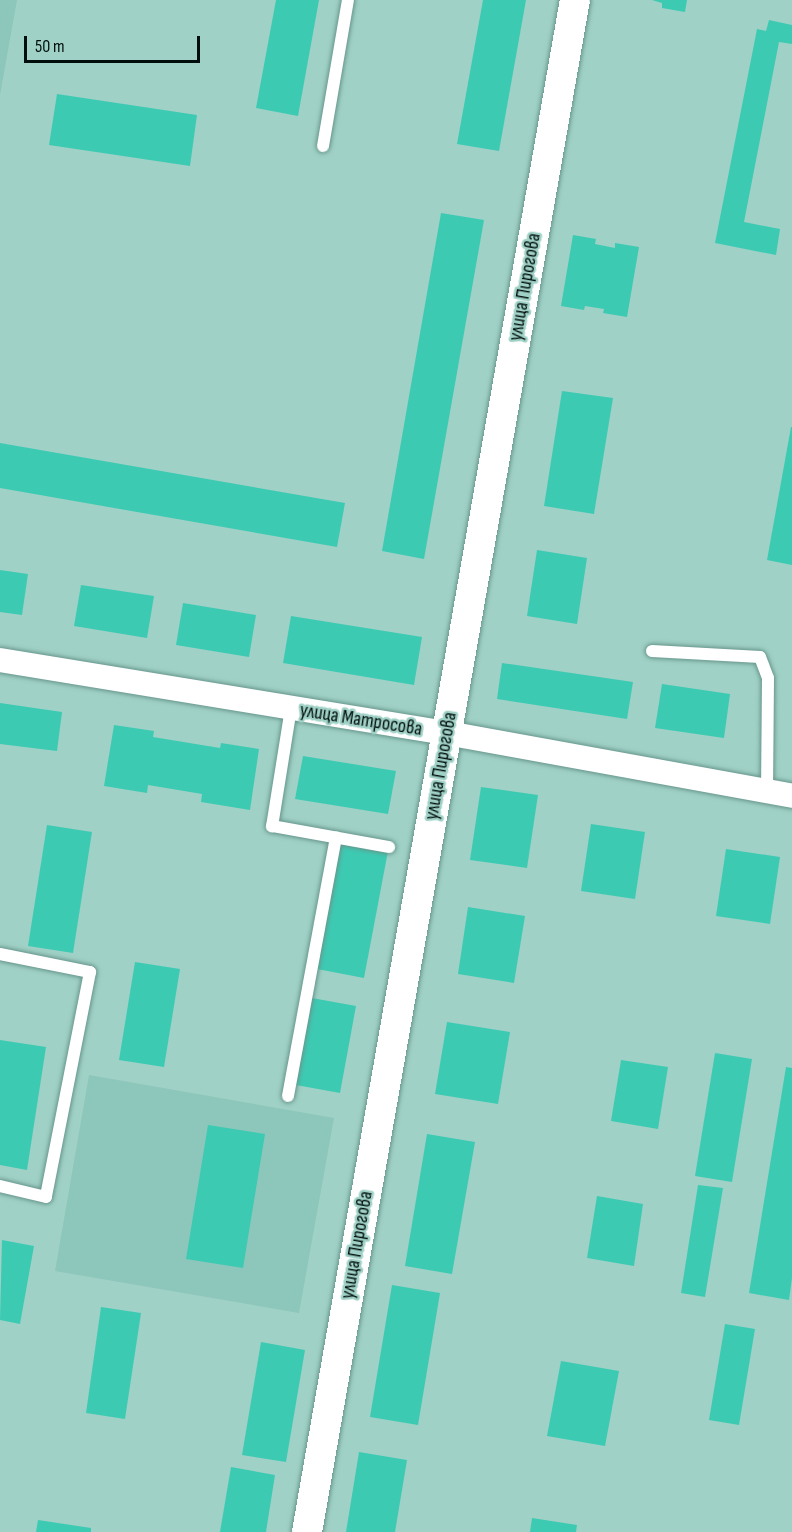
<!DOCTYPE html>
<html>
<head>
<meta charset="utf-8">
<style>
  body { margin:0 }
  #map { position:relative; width:792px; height:1532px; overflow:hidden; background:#a0d1c6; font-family:"Sofia Sans Condensed",sans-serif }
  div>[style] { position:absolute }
  .built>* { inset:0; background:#8dc6ba }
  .building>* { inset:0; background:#3dcab3 }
  .roads { filter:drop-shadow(0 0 2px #67968c) drop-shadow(0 0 2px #67968c) }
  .service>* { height:12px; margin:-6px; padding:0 6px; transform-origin:6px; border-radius:6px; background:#fff }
  .minor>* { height:24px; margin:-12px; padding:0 12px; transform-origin:12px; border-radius:12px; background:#fff }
  .tertiary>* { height:30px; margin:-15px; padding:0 15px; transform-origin:15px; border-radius:15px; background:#fff }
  span { translate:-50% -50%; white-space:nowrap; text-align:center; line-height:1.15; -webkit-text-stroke:5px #a0d1c6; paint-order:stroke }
  .street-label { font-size:20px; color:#010f0c }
  .scale { position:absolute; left:24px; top:36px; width:176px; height:27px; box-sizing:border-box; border:3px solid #010f0c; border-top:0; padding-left:8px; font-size:18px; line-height:21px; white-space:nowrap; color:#010f0c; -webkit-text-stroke:4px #a0d1c6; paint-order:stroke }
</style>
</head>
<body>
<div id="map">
  <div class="built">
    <div style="clip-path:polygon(0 0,17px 0,0 95px)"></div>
    <div style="clip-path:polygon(89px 1075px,334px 1118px,299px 1313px,55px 1271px)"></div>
  </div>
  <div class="building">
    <div style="clip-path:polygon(276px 0,319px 0,298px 116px,256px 108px)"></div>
    <div style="clip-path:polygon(483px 0,526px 0,499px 151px,457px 144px)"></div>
    <div style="clip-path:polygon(652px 0,687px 0,685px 12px,662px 8px,662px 3px)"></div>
    <div style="clip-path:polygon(769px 20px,792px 25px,792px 44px,779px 42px,744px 222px,780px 229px,776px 255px,715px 243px,757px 29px,766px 31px)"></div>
    <div style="clip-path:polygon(57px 94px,197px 115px,190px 166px,49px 145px)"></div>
    <div style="clip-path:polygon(441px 213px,484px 220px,424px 559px,382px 551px)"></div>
    <div style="clip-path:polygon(573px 235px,596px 239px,595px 244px,615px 248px,615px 243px,639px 247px,627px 317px,603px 313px,604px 309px,585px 306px,584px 310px,561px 306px)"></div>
    <div style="clip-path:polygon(562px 391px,613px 398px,594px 514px,544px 506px)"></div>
    <div style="clip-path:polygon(791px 427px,792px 427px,792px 565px,767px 560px)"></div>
    <div style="clip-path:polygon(0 443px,345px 503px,337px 547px,0 488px)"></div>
    <div style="clip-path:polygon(537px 550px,587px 558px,577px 624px,527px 616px)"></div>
    <div style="clip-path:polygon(0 570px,28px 574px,22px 615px,0 612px)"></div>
    <div style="clip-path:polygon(81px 585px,154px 596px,147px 638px,74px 626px)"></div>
    <div style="clip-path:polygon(183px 603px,256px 615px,249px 657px,176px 645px)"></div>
    <div style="clip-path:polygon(291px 616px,422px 637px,414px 685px,283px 663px)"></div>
    <div style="clip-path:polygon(502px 663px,633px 682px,627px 719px,497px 699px)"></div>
    <div style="clip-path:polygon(662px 684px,730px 694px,724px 738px,655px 728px)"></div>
    <div style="clip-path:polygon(0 703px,62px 712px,57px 751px,0 744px)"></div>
    <div style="clip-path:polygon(114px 725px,154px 731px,153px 737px,220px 748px,221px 743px,259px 749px,250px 810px,201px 802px,202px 794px,148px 785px,147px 793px,104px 786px)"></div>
    <div style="clip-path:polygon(303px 756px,396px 771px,388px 814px,295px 799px)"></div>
    <div style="clip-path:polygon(481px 787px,538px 795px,527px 868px,470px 860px)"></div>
    <div style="clip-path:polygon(591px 824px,645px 832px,635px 899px,581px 891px)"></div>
    <div style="clip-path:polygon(47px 825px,92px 832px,73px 953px,28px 946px)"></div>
    <div style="clip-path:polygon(341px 843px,388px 851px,364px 978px,317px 969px)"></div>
    <div style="clip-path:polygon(726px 849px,780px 857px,770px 924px,716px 916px)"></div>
    <div style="clip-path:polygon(468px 907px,525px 916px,514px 983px,458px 974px)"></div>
    <div style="clip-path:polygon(135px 962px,180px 969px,164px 1067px,119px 1060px)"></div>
    <div style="clip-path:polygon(312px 998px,356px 1006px,340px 1093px,296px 1085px)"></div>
    <div style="clip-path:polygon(447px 1022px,510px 1032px,498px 1104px,435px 1094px)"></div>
    <div style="clip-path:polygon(0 1040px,46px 1047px,27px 1170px,0 1165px)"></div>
    <div style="clip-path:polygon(715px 1053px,752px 1059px,732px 1182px,695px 1176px)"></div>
    <div style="clip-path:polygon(621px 1060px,668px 1067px,658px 1129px,611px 1121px)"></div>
    <div style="clip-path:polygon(786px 1067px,792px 1068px,792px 1278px,789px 1300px,749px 1293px)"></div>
    <div style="clip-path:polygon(208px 1125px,265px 1134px,243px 1268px,186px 1259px)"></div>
    <div style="clip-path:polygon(427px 1134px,475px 1142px,452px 1274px,405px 1266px)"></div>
    <div style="clip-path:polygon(698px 1185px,723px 1188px,705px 1297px,681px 1293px)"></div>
    <div style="clip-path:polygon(597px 1196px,643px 1204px,634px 1266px,587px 1258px)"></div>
    <div style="clip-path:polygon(2px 1240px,34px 1246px,20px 1324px,0 1320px)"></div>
    <div style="clip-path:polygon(392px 1285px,440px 1293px,418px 1425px,370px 1417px)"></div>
    <div style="clip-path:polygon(101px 1307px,141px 1313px,125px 1419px,86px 1413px)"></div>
    <div style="clip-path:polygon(725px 1324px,755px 1329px,739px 1425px,709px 1420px)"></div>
    <div style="clip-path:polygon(261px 1342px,305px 1350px,286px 1462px,242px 1455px)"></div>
    <div style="clip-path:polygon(561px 1361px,619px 1371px,605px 1446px,547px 1436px)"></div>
    <div style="clip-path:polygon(359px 1452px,407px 1460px,395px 1532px,346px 1532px)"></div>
    <div style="clip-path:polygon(231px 1467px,275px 1475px,266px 1532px,220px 1532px)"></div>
    <div style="clip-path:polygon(532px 1518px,577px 1525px,576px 1532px,530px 1532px)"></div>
    <div style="clip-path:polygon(38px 1520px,91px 1528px,91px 1532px,36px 1532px)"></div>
  </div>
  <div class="roads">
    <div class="service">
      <div style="left:323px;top:146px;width:148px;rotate:-80.3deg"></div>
      <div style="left:652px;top:651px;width:108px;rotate:3.2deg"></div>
      <div style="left:760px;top:657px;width:22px;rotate:69deg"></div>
      <div style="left:768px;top:678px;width:113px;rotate:90.5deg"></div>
      <div style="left:291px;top:708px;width:120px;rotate:99.1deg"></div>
      <div style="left:272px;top:826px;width:119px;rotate:10.2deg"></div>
      <div style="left:0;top:954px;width:92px;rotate:11.3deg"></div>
      <div style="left:90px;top:972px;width:229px;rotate:101.1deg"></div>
      <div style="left:46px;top:1197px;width:47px;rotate:-166.6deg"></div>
      <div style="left:288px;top:1096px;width:263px;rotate:-79.5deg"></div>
    </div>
    <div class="minor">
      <div style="left:0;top:660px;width:453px;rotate:9.3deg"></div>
      <div style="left:447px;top:733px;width:351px;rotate:10.3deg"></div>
    </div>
    <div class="tertiary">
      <div style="left:307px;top:1532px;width:1555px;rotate:-80.08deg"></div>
    </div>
  </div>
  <div class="street-label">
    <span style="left:525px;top:287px;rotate:-80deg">улица Пирогова</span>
    <span style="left:361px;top:720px;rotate:9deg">улица Матросова</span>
    <span style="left:441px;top:766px;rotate:-80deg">улица Пирогова</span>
    <span style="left:357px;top:1245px;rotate:-80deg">улица Пирогова</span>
  </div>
  <div class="scale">50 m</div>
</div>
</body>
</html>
